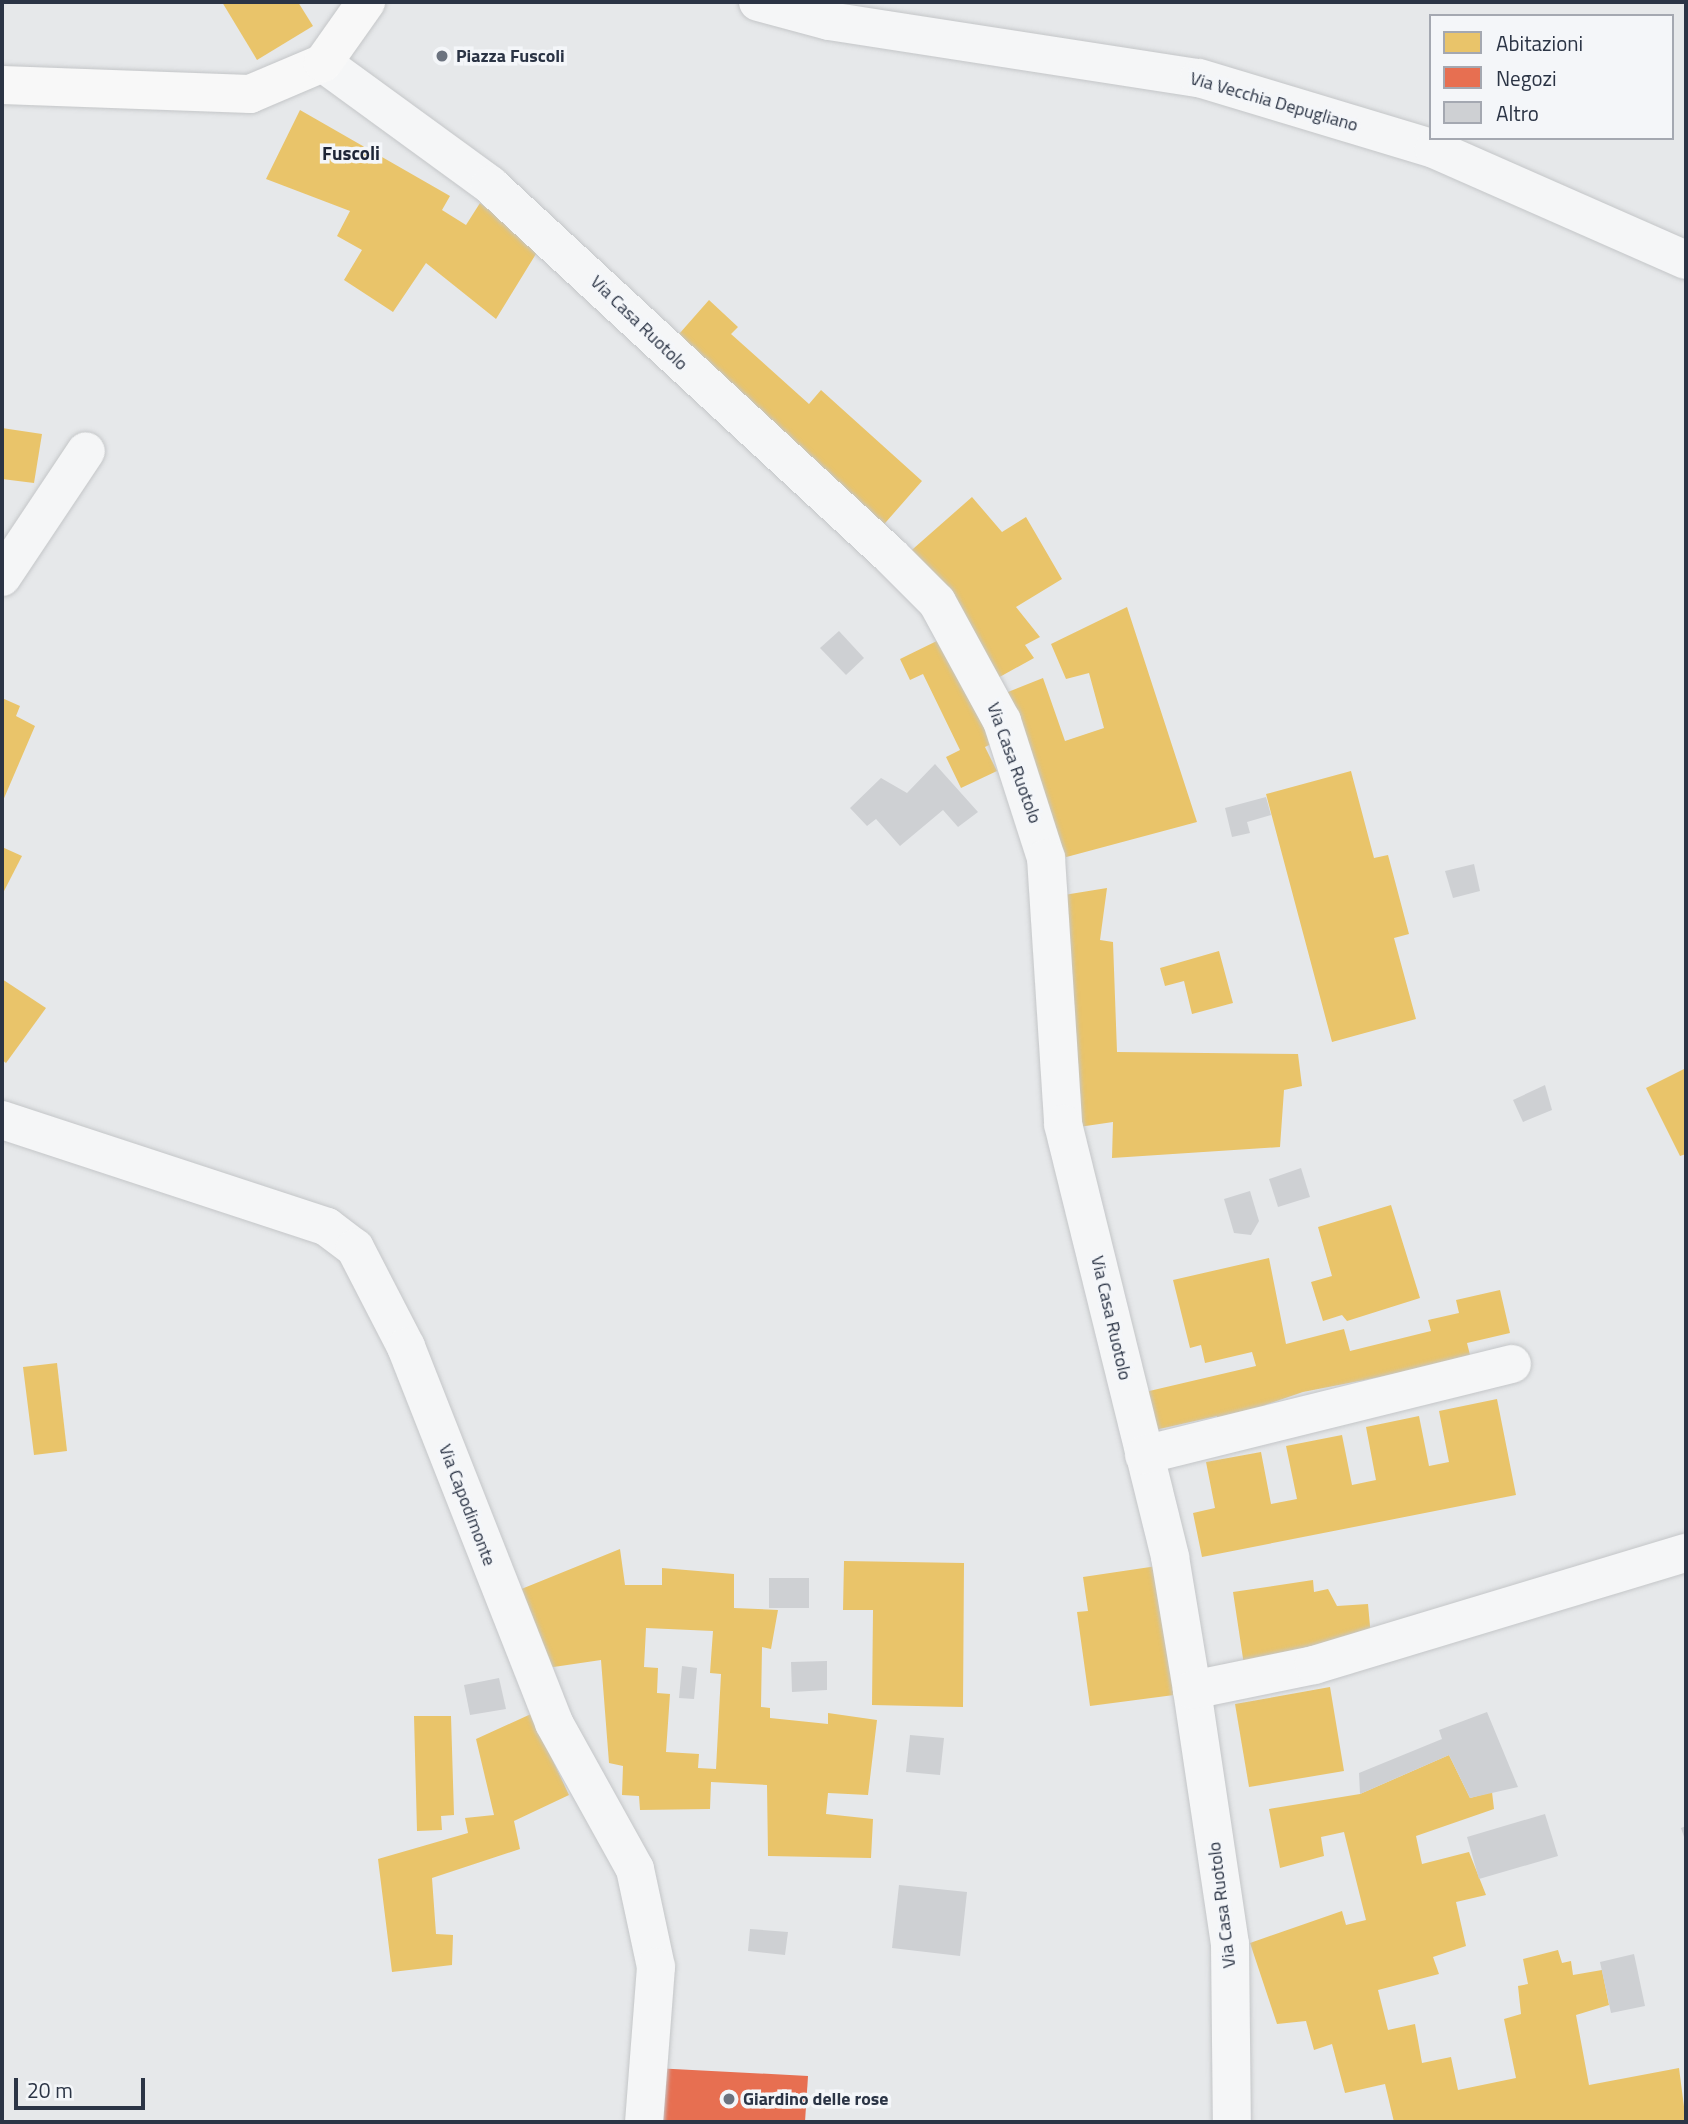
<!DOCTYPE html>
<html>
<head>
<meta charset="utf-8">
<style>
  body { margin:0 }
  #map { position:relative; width:1688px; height:2124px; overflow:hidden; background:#e6e8ea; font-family:"Titillium Web",sans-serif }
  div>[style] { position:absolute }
  .homes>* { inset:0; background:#e9c46a }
  .shops>* { inset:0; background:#e76f51 }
  .building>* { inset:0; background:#ced0d3 }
  .roads { filter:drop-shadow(0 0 2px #c4c6c8) drop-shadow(0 0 2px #c4c6c8) }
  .street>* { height:38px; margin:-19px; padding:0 19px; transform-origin:19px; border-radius:19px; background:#f5f6f7 }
  .secondary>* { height:38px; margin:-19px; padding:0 19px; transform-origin:19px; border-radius:19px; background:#f8f8f8 }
  .dots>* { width:19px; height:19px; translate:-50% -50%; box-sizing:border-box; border:4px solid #f4f6f9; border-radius:50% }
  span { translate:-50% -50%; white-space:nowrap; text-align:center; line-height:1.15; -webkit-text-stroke:7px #f4f6f9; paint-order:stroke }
  .poi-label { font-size:18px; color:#2b3445; font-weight:700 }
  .left { translate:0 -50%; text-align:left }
  .street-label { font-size:18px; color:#2b3445 }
  .neighbourhood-label { font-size:19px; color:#1d2536; font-weight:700 }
  .frame { position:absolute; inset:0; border:4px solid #2b3445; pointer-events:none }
  .legend { position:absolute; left:1429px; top:14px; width:245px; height:126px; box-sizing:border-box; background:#f4f6f9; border:2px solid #a4a8b1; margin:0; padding:9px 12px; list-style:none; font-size:21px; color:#2b3445 }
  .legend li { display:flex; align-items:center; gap:14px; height:35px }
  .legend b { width:35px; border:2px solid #a4a8b1 }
  .scale { position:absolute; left:14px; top:2078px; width:131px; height:32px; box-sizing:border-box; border:4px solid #2b3445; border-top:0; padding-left:9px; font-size:21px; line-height:24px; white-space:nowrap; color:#2b3445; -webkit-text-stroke:5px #f4f6f9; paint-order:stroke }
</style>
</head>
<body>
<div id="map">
  <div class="homes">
    <div style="clip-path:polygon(222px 2px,298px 2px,313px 26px,257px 60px)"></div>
    <div style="clip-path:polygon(300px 110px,450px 196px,442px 210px,466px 225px,480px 203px,539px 249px,496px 319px,426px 263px,393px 312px,344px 280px,362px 250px,337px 236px,350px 211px,266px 179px)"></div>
    <div style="clip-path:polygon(709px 300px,738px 327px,731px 334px,809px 404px,821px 390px,922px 481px,879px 530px,672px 342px)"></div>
    <div style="clip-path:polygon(2px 428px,42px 434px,34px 483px,2px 479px)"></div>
    <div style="clip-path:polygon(972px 497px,1002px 532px,1026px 517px,1062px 579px,1016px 607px,1040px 637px,1025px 645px,1034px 658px,996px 679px,905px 556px)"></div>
    <div style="clip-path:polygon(1127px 607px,1197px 822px,1059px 859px,998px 696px,1043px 678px,1065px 741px,1104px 728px,1089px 673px,1066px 679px,1051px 644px)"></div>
    <div style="clip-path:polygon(947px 636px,997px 741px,985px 747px,997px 771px,961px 788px,946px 757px,960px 750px,923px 674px,910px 680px,900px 659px)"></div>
    <div style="clip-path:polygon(2px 698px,20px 706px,16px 716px,35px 726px,2px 803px)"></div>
    <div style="clip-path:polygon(1351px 771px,1374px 858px,1388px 855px,1409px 934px,1394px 938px,1416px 1019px,1332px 1042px,1266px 794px)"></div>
    <div style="clip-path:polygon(2px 847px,22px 856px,2px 895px)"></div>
    <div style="clip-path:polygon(1107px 888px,1100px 940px,1113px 942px,1117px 1052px,1298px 1054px,1302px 1086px,1284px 1090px,1280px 1147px,1112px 1158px,1113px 1122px,1072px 1128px,1064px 895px)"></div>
    <div style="clip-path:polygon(1219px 951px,1233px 1003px,1192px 1014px,1184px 981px,1165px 986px,1160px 968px)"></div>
    <div style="clip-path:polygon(2px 979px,46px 1008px,6px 1063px,2px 1060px)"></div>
    <div style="clip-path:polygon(1686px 1068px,1686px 1154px,1680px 1156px,1646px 1088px)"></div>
    <div style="clip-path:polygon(1391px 1205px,1420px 1298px,1347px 1321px,1342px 1315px,1323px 1321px,1311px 1282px,1332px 1276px,1318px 1227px)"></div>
    <div style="clip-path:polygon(1269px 1258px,1286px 1344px,1344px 1329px,1350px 1351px,1431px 1331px,1428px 1320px,1459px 1313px,1456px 1300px,1500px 1290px,1510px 1333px,1467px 1343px,1471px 1359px,1303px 1392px,1265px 1405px,1267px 1411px,1218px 1423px,1217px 1416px,1155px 1430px,1145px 1392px,1256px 1366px,1252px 1352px,1205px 1363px,1201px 1345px,1190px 1348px,1173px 1280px)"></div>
    <div style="clip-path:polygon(57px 1363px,67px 1451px,34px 1455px,23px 1367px)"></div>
    <div style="clip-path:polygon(1497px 1399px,1516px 1495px,1202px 1557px,1193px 1513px,1215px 1508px,1206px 1462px,1261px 1452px,1271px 1504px,1297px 1499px,1286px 1446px,1342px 1435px,1352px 1485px,1376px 1480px,1366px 1427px,1419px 1416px,1429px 1466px,1449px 1462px,1439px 1411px)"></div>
    <div style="clip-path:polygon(evenodd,620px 1549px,625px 1585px,662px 1585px,662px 1568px,734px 1574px,734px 1608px,778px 1610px,771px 1649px,762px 1647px,761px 1707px,770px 1708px,770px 1718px,828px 1724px,828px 1713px,877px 1720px,868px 1795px,828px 1793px,826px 1814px,873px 1819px,871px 1858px,768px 1856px,767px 1785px,711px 1782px,710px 1809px,640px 1810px,639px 1796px,622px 1795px,623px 1766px,609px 1763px,601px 1660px,540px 1669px,514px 1592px,620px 1549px,646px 1628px,713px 1631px,710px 1673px,721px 1674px,716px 1769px,698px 1768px,699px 1754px,666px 1752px,670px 1694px,657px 1693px,658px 1668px,644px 1667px,646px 1628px)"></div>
    <div style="clip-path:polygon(844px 1561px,964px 1563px,963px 1707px,872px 1705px,873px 1610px,843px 1610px)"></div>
    <div style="clip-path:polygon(1157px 1566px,1174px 1695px,1090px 1706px,1077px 1612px,1088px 1611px,1083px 1577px)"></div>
    <div style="clip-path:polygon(1313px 1580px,1314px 1592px,1328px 1589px,1337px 1606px,1368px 1604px,1371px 1637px,1244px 1665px,1233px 1592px)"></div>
    <div style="clip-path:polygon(1330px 1687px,1344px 1771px,1249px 1787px,1235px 1704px)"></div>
    <div style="clip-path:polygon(531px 1714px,569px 1795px,514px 1821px,520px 1849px,432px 1878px,436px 1934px,453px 1935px,452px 1965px,392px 1972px,378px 1859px,468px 1833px,465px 1818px,494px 1815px,476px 1739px)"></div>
    <div style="clip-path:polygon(414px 1716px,451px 1716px,454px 1815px,441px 1816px,442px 1830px,417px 1831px)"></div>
    <div style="clip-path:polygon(1449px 1755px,1470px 1798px,1492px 1792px,1494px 1809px,1416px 1836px,1422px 1864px,1469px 1852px,1486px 1895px,1456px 1902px,1466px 1946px,1433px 1957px,1439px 1974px,1378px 1990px,1388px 2030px,1415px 2024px,1422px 2063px,1451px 2057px,1458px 2090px,1516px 2078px,1504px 2019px,1521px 2014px,1518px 1986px,1528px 1984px,1523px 1959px,1558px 1950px,1562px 1963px,1571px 1961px,1573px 1975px,1602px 1970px,1609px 2005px,1576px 2015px,1589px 2085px,1679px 2068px,1686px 2122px,1394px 2122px,1385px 2084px,1345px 2093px,1332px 2044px,1314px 2050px,1306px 2021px,1277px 2024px,1250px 1943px,1342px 1911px,1346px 1925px,1366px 1920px,1344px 1832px,1321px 1837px,1324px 1856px,1280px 1868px,1269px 1809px,1360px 1794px)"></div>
  </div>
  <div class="shops">
    <div style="clip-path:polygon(654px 2068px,808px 2076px,805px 2122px,650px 2122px)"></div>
  </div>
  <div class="building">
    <div style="clip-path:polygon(839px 631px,864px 658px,846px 675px,820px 648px)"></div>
    <div style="clip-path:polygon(935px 764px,978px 812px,958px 827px,943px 810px,900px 846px,876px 819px,867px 826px,850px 808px,881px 778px,907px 793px)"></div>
    <div style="clip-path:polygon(1266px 797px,1271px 815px,1247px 822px,1250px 833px,1232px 837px,1225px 808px)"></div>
    <div style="clip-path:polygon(1474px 864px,1480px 891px,1453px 898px,1445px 871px)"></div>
    <div style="clip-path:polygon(1545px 1085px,1552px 1110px,1523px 1122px,1513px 1100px)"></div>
    <div style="clip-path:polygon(1301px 1168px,1310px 1197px,1278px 1207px,1269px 1179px)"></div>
    <div style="clip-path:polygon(1250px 1191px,1259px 1221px,1251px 1235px,1234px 1233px,1224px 1199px)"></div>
    <div style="clip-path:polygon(769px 1578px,809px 1578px,809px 1608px,769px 1608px)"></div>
    <div style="clip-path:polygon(827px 1661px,827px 1690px,792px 1692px,791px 1662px)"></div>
    <div style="clip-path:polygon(682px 1666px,697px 1668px,694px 1699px,679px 1698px)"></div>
    <div style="clip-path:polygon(499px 1678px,506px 1709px,470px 1715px,464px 1685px)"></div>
    <div style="clip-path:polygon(1487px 1712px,1518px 1787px,1470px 1798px,1449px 1755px,1360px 1794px,1359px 1773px,1442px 1739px,1439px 1730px)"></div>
    <div style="clip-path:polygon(910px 1735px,944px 1738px,940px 1775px,906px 1772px)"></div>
    <div style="clip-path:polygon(1545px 1814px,1558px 1856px,1479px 1879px,1467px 1837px)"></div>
    <div style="clip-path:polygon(1686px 1826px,1686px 1843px,1681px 1828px)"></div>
    <div style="clip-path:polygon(899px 1885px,967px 1892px,960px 1956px,892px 1948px)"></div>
    <div style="clip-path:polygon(750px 1929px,788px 1932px,785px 1955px,748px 1951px)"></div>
    <div style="clip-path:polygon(1634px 1954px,1645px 2006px,1611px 2013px,1600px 1962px)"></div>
  </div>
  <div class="roads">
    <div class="street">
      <div style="left:758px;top:2px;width:73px;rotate:15deg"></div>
      <div style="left:829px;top:21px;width:374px;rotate:8.8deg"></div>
      <div style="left:1199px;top:78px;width:245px;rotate:16.8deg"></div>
      <div style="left:1434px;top:149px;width:275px;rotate:23.8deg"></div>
      <div style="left:323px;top:63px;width:207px;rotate:36.1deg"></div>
      <div style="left:490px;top:185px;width:546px;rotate:42.77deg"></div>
      <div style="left:891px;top:556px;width:65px;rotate:45deg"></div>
      <div style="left:937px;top:602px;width:136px;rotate:61.4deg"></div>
      <div style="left:1002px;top:721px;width:144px;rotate:72.2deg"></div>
      <div style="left:1046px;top:858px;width:267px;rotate:86.3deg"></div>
      <div style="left:1063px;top:1124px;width:446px;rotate:76.1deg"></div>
      <div style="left:1170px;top:1557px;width:135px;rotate:80.6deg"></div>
      <div style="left:1192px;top:1690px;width:257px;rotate:81.5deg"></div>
      <div style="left:1230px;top:1944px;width:178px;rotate:89.4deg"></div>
      <div style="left:2px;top:577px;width:151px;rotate:-56.3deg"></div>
      <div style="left:2px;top:1120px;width:342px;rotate:18.2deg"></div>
      <div style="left:327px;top:1227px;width:35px;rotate:37deg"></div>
      <div style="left:355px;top:1248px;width:111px;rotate:62.7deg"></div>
      <div style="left:406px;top:1347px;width:404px;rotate:68.5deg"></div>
      <div style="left:554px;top:1723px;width:167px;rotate:61deg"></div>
      <div style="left:635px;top:1869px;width:100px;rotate:77.9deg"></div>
      <div style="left:656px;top:1967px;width:155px;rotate:94.4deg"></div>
      <div style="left:1144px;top:1455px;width:379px;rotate:-13.9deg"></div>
      <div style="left:1192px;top:1690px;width:125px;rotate:-11.6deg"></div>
      <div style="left:1314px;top:1665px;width:388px;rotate:-16.8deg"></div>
    </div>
    <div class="secondary">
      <div style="left:2px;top:85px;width:248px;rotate:2.1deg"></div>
      <div style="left:250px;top:94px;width:79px;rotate:-23deg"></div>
      <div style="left:323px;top:63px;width:75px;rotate:-54.8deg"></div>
    </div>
  </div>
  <div class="dots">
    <div style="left:442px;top:56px;background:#6c737f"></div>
    <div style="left:729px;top:2099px;background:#6c737f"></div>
  </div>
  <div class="poi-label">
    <span class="left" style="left:456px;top:56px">Piazza Fuscoli</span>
    <span class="left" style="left:743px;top:2099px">Giardino delle rose</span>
  </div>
  <div class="street-label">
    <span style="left:1274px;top:102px;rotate:16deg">Via Vecchia Depugliano</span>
    <span style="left:639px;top:323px;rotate:44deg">Via Casa Ruotolo</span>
    <span style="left:1014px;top:763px;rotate:70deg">Via Casa Ruotolo</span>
    <span style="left:1111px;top:1318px;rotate:77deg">Via Casa Ruotolo</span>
    <span style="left:467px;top:1505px;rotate:69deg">Via Capodimonte</span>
    <span style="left:1222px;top:1905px;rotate:-97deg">Via Casa Ruotolo</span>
  </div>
  <div class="neighbourhood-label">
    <span style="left:351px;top:153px">Fuscoli</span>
  </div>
  <div class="frame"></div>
  <ul class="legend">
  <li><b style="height:19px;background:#e9c46a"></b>Abitazioni</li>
  <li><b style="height:19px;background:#e76f51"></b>Negozi</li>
  <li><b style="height:19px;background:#ced0d3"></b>Altro</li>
  </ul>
  <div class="scale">20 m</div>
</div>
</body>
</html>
